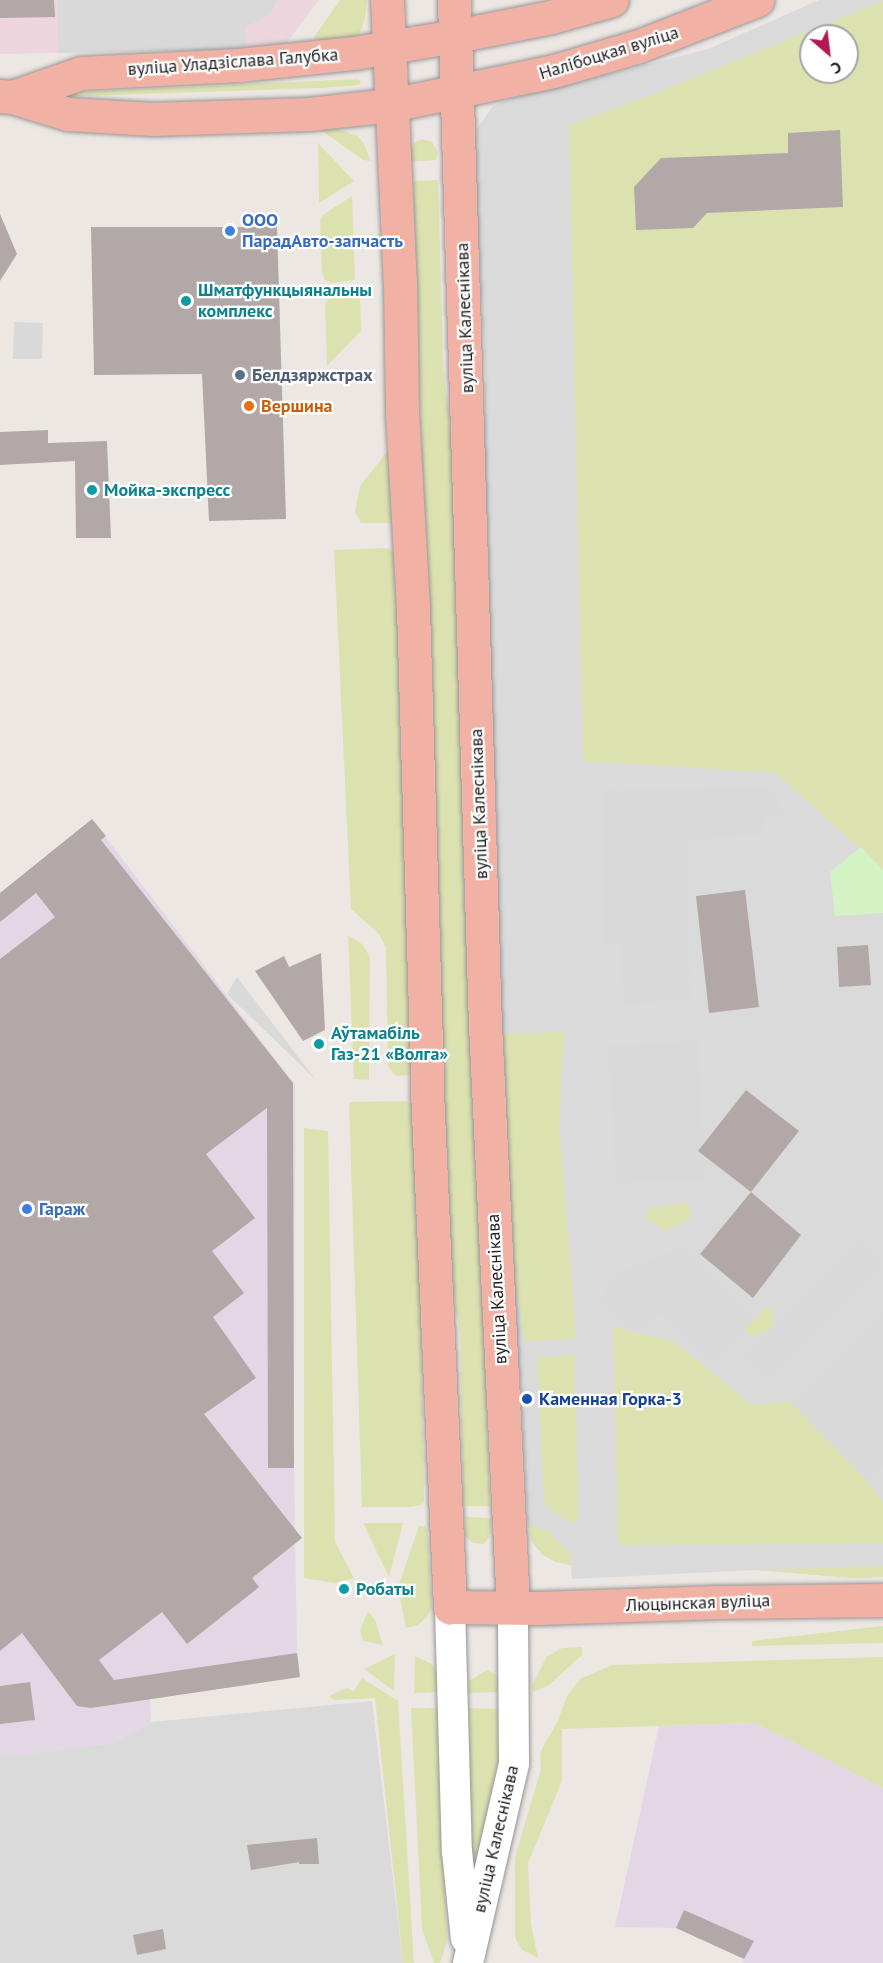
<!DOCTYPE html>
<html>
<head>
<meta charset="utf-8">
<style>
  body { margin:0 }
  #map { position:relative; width:883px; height:1963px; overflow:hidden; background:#ede7e4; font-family:"PT Sans",sans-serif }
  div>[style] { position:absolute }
  .residential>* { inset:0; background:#dbdadb }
  .commercial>* { inset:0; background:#ecd5dd }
  .industrial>* { inset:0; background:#e3d7e6 }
  .grass>* { inset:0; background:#dce2af }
  .park>* { inset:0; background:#d4f3c5 }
  .parking>* { inset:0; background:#d9d9d9 }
  .building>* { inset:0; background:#b2a8a7 }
  .roads { filter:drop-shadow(0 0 2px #979797) drop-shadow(0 0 2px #979797) }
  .minor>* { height:30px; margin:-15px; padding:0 15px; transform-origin:15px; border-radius:15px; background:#fff }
  .major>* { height:33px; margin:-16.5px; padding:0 16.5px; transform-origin:16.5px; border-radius:16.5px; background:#f1b2a5 }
  .dots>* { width:16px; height:16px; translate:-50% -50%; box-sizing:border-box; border:3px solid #fff; border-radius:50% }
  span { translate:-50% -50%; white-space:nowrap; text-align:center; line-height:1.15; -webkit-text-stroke:4.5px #fff; paint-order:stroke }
  .street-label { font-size:18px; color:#1d1d1d }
  .shop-label { font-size:18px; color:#366cbe; font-weight:700 }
  .left { translate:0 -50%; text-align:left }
  .culture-label { font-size:18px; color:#0d838f; font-weight:700 }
  .service-label { font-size:18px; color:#4e5e75; font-weight:700 }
  .food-label { font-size:18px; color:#c56008; font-weight:700 }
  .transit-label { font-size:18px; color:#164399; font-weight:700 }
  .north { position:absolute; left:799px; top:24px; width:60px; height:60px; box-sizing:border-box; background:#fff; border:2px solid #a5a5a5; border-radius:50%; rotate:152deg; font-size:16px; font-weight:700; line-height:24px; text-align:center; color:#1d1d1d }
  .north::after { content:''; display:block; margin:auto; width:21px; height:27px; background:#b51654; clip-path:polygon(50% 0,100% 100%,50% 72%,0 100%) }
</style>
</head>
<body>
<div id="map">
  <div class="residential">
    <div style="clip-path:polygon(evenodd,819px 0,883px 0,883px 1577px,854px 1578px,756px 1570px,572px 1579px,571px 1565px,556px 1562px,543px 1555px,532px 1542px,528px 1525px,519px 1367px,507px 1275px,483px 443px,486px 369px,473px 169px,476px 130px,493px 106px,507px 100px,708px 49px,819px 0,811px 36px,847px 36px,847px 72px,811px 72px,811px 36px)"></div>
    <div style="clip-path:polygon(372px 1701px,403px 1963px,0 1963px,0 1757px,113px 1743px,151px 1722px)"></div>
  </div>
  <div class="commercial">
    <div style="clip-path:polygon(0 0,319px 0,282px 49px,0 54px)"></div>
  </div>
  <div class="industrial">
    <div style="clip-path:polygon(92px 819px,295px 1085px,294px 1468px,297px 1653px,300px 1677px,150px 1699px,151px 1722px,113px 1743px,0 1758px,0 893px)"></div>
    <div style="clip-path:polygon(755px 1723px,883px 1788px,883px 1963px,742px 1963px,744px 1959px,676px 1928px,615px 1927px,659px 1726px)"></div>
  </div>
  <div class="grass">
    <div style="clip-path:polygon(340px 0,367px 0,365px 19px,360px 33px,351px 43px,316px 55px,314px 37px)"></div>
    <div style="clip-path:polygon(evenodd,883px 1px,883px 870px,776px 773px,583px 761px,569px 125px,641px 99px,883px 1px,811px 36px,847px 36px,847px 72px,811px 72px,811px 36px)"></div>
    <div style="clip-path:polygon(358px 79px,361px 82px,359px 85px,321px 88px,52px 97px,57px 93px)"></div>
    <div style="clip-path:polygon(332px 127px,358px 136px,364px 144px,371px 161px,363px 160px,321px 130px)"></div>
    <div style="clip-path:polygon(422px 139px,432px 142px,438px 152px,436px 160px,410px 162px,409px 150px,414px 143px)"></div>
    <div style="clip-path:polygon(318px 143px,354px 181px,319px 203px)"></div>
    <div style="clip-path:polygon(438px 180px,443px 363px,453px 452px,490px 1506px,463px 1506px,460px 1333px,446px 1249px,413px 181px)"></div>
    <div style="clip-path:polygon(352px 196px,355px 280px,331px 283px,324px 279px,322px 272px,320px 220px,324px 214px)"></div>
    <div style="clip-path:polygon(333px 293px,360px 293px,361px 331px,327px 366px,325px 304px)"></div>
    <div style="clip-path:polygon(390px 448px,392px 523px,361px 523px,355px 512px,360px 486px)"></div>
    <div style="clip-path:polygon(387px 548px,393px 551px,396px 559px,416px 1065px,409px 1075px,396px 1076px,388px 1066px,386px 948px,379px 934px,351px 909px,334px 550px)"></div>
    <div style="clip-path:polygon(348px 935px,362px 944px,370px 957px,369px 1080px,354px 1079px)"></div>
    <div style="clip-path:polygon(564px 1032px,559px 1122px,576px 1338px,525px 1342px,506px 1231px,502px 1034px)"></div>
    <div style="clip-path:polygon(406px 1101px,412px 1105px,420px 1254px,424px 1502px,421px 1505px,409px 1507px,362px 1507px,349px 1102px)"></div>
    <div style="clip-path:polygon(304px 1128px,328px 1131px,335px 1542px,354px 1578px,335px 1583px,304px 1578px)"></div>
    <div style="clip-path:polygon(689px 1203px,691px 1214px,687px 1221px,676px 1226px,664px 1231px,647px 1219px,649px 1208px)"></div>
    <div style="clip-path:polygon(767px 1306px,773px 1314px,773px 1322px,769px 1331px,752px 1336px,744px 1330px)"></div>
    <div style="clip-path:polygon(613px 1327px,673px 1341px,752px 1405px,791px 1402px,867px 1481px,883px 1502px,883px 1544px,618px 1545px)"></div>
    <div style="clip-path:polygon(574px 1355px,579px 1518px,574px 1522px,567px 1521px,544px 1505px,537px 1358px)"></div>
    <div style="clip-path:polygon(464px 1517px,492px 1518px,489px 1537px,484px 1544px,473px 1543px,465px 1536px)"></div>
    <div style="clip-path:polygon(363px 1523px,403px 1523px,389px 1577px)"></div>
    <div style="clip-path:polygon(528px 1525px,548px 1531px,571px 1554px,571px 1565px,556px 1562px,543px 1555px,532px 1542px)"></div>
    <div style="clip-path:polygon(419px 1526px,425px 1526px,427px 1530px,432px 1606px,427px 1617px,418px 1625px,406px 1628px,398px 1587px)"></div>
    <div style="clip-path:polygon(883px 1566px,883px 1577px,854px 1578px,756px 1570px)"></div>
    <div style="clip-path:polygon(368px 1611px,375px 1620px,383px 1645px,363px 1641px,360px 1630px)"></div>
    <div style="clip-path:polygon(883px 1626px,883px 1643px,752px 1646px,752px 1641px)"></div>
    <div style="clip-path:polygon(582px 1647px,582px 1655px,549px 1685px,533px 1692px,531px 1687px,547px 1656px,562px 1648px)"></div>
    <div style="clip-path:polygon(395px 1654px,394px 1691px,364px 1669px)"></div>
    <div style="clip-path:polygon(415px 1656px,432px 1664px,436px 1671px,437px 1692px,414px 1693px)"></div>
    <div style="clip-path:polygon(883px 1657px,883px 1788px,755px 1723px,562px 1729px,562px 1781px,528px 1863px,531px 1924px,538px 1958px,522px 1950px,515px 1938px,515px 1857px,541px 1769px,540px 1753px,558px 1720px,567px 1696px,580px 1679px,612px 1665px)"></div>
    <div style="clip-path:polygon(487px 1670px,495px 1674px,501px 1683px,503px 1692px,468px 1693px,469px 1681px)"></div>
    <div style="clip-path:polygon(362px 1678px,398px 1701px,414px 1963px,403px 1963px,375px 1698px,334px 1700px,329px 1696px,347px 1688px,354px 1691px)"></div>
    <div style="clip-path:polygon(411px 1708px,439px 1708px,447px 1942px,440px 1963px,434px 1963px,422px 1929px)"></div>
    <div style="clip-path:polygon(468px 1708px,503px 1709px,504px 1764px,473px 1916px)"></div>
  </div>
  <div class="park">
    <div style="clip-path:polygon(861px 847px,883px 870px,883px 913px,835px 916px,830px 872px)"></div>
  </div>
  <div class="parking">
    <div style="clip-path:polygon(57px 0,277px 0,271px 14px,246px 27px,245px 49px,58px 53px)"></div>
    <div style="clip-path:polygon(14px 322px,43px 323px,42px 359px,13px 359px)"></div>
    <div style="clip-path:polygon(770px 787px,784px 815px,766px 814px,763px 834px,688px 839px,690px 1000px,623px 1005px,621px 945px,603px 944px,603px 790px)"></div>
    <div style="clip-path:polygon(237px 977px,316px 1080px,227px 994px)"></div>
    <div style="clip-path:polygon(699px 1042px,704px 1180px,615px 1182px,609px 1045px)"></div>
    <div style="clip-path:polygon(861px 1239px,883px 1263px,768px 1380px,744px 1357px)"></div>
    <div style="clip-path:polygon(684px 1246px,756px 1318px,715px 1363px,662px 1313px,634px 1334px,600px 1301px,612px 1276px)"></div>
    <div style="clip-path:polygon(883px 1310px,883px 1466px,867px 1481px,791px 1402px)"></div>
  </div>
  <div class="building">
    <div style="clip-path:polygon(0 0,54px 0,55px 17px,0 18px)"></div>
    <div style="clip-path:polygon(840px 130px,843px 207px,707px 213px,693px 228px,636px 230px,634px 187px,661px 158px,788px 153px,788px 133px)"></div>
    <div style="clip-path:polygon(0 214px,17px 254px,0 281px)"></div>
    <div style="clip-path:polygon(91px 227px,277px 227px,286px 519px,209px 521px,202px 374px,94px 375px)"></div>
    <div style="clip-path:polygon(48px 430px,48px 443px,107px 441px,111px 538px,76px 538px,75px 461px,0 465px,0 432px)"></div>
    <div style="clip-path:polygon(92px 819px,106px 836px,101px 840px,293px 1083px,294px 1468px,268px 1468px,267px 1108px,206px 1154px,255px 1218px,212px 1251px,244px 1293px,213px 1317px,256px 1378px,204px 1414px,302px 1538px,252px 1578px,259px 1587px,187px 1644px,162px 1612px,99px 1660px,114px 1680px,297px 1653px,300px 1677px,91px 1708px,77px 1706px,22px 1633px,0 1651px,0 959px,55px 917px,36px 893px,0 922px,0 893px)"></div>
    <div style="clip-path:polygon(745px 890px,759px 1007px,709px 1013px,696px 896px)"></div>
    <div style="clip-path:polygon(868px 945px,871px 985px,839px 987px,837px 947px)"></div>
    <div style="clip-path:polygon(321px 953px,325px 1030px,303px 1041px,255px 971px,284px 956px,289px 967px)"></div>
    <div style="clip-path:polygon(746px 1090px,799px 1131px,751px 1192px,698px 1151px)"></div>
    <div style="clip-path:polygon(751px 1192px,801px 1235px,753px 1298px,700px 1254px)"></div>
    <div style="clip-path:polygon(30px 1682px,35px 1720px,0 1724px,0 1686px)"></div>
    <div style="clip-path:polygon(317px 1838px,319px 1864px,299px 1864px,299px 1862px,251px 1870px,247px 1845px)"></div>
    <div style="clip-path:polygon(684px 1910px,754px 1941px,744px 1959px,676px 1928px)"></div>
    <div style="clip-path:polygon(163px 1929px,166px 1949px,137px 1955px,133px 1935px)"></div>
  </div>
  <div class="roads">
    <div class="minor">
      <div style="left:450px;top:1607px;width:244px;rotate:88.4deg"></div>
      <div style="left:457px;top:1851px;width:88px;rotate:84.2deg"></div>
      <div style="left:468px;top:1963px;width:205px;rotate:-77deg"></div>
      <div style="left:514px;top:1763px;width:156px;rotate:-90.4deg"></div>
    </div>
    <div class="major">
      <div style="left:387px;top:0;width:281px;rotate:87.4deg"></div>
      <div style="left:400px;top:281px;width:131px;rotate:89.1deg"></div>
      <div style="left:402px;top:412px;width:195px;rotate:86.8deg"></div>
      <div style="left:413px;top:607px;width:484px;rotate:88.3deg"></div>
      <div style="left:427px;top:1091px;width:517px;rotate:87.45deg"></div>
      <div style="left:450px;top:1607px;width:89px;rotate:0.6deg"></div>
      <div style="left:539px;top:1608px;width:179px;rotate:-1.9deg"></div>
      <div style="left:718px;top:1602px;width:165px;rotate:-0.7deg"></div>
      <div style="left:454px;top:0;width:1024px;rotate:88.27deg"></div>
      <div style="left:485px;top:1024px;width:584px;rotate:87.25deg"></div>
      <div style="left:0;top:96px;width:12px;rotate:5deg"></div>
      <div style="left:12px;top:97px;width:59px;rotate:16.9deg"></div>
      <div style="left:68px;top:114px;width:85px;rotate:3.4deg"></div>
      <div style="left:153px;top:119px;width:156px;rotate:-1.8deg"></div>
      <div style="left:309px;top:114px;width:82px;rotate:-6.3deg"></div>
      <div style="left:391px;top:105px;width:167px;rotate:-11.8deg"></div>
      <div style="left:554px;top:71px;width:89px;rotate:-16.4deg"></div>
      <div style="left:639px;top:46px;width:127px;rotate:-21.3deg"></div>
      <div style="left:12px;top:97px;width:73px;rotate:-19.2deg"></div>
      <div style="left:81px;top:73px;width:158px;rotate:-2.9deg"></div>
      <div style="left:239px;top:65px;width:116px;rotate:-6deg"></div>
      <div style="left:354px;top:53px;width:103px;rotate:-9.5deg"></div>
      <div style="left:456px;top:36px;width:97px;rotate:-11.3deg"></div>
      <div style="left:551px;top:17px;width:63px;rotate:-15.6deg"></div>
    </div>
  </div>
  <div class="dots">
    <div style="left:230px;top:231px;background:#3f7fe0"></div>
    <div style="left:186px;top:301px;background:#0f9aa8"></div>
    <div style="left:240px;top:375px;background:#5c6f8a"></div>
    <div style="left:249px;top:406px;background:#e8710a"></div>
    <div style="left:92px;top:490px;background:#0f9aa8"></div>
    <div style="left:319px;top:1044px;background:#0f9aa8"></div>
    <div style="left:27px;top:1209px;background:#3f7fe0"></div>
    <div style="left:527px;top:1399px;background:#1a4fb4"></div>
    <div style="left:344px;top:1589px;background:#0f9aa8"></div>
  </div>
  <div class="street-label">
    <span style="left:609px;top:53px;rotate:-17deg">Налібоцкая вуліца</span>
    <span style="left:233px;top:62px;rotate:-4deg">вуліца Уладзіслава Галубка</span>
    <span style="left:465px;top:318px;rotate:-92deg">вуліца Калеснікава</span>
    <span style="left:479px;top:804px;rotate:-92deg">вуліца Калеснікава</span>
    <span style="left:497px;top:1289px;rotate:-93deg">вуліца Калеснікава</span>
    <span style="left:698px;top:1603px;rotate:-2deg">Люцынская вуліца</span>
    <span style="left:496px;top:1839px;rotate:-77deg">вуліца Калеснікава</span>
  </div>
  <div class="shop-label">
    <span class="left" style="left:242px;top:231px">ООО<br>ПарадАвто-запчасть</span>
    <span class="left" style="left:39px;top:1209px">Гараж</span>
  </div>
  <div class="culture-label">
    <span class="left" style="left:198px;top:301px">Шматфункцыянальны<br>комплекс</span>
    <span class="left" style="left:104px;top:490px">Мойка-экспресс</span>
    <span class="left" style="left:331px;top:1044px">Аўтамабіль<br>Газ-21 «Волга»</span>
    <span class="left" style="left:356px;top:1589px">Робаты</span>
  </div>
  <div class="service-label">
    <span class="left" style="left:252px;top:375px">Белдзяржстрах</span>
  </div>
  <div class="food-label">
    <span class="left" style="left:261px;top:406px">Вершина</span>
  </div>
  <div class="transit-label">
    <span class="left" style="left:539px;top:1399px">Каменная Горка-3</span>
  </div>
  <div class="north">С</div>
</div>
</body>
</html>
